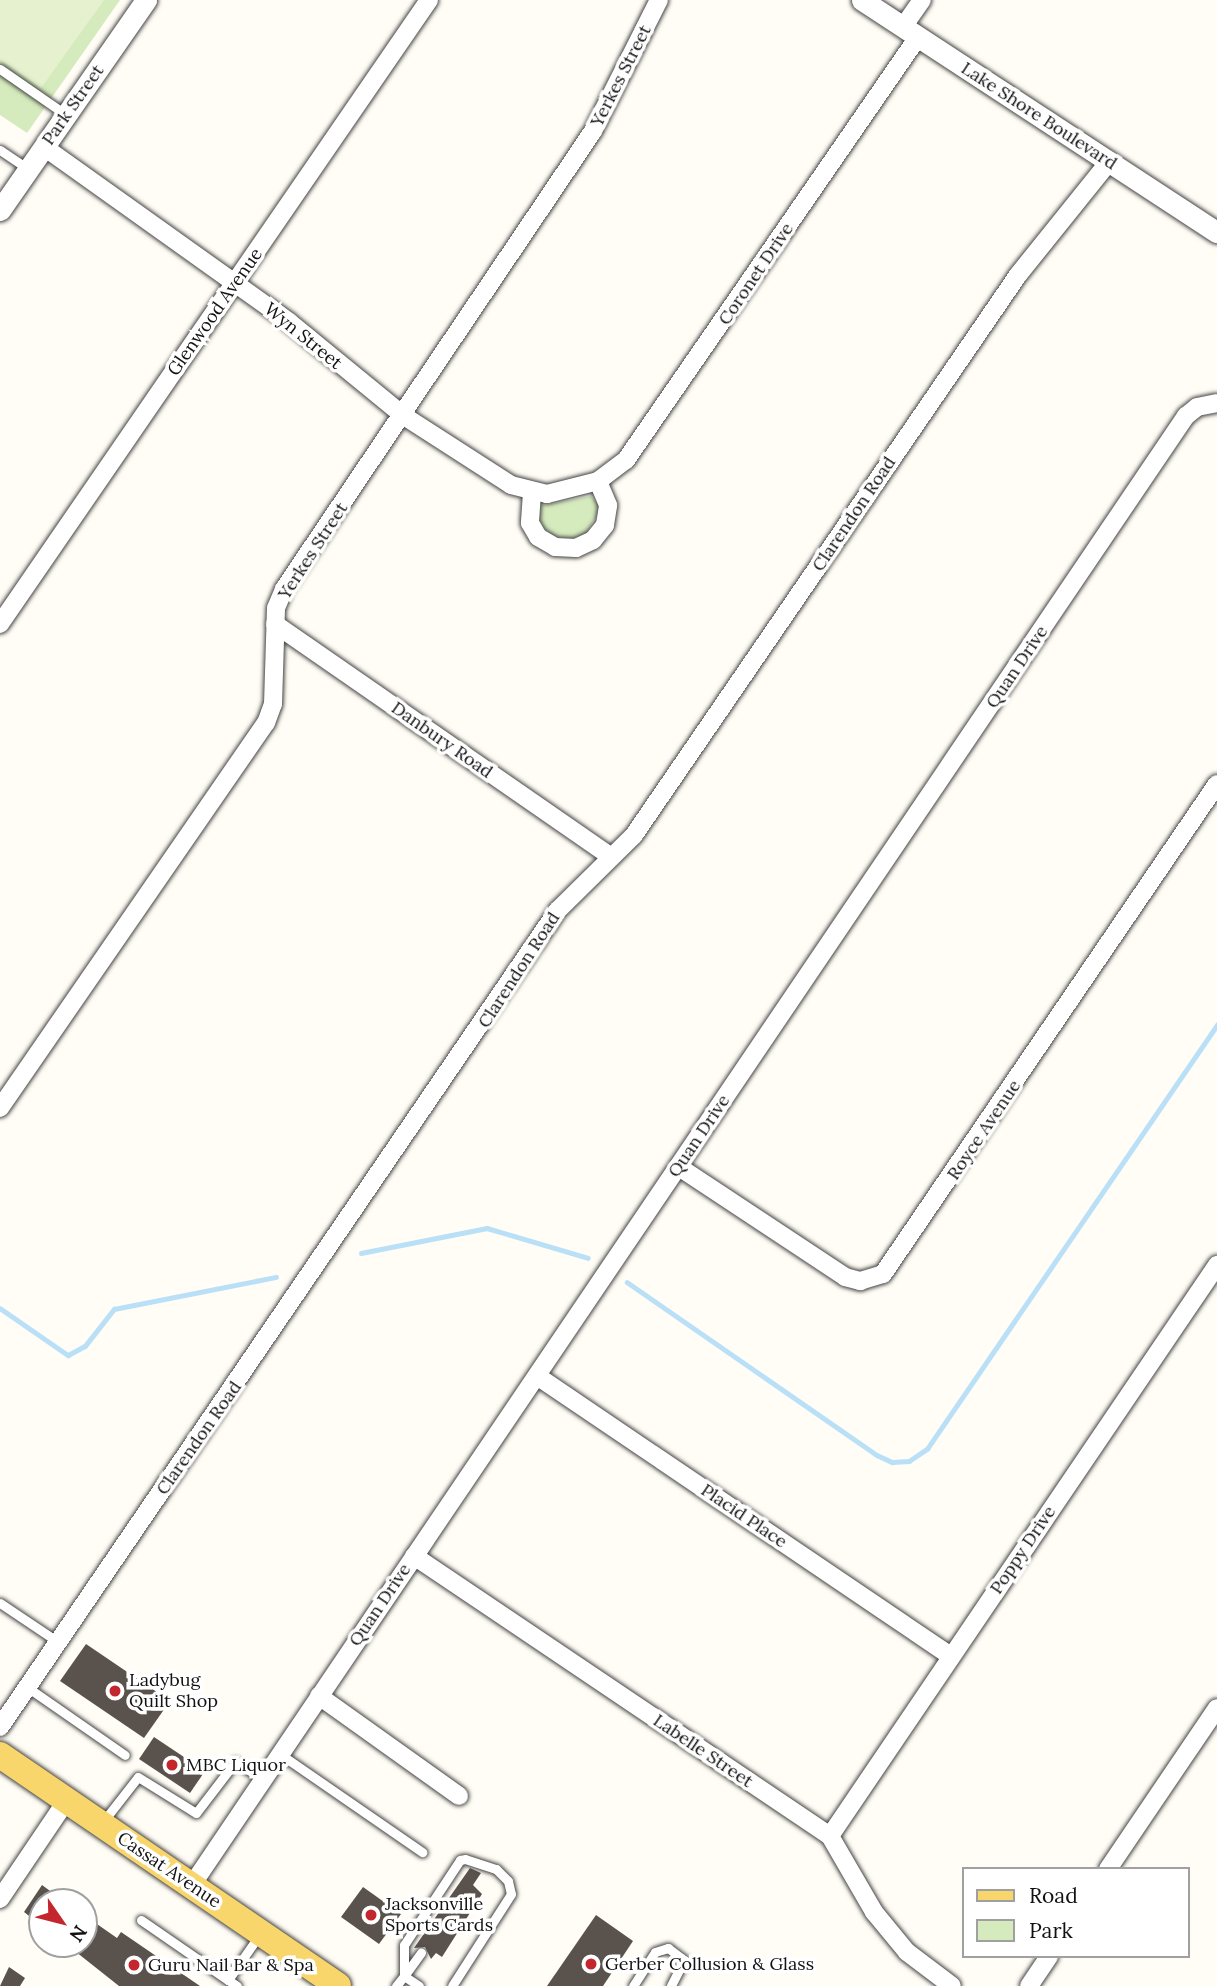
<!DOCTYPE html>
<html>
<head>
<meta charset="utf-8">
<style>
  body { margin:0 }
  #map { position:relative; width:1217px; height:1986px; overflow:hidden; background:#fffdf5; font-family:Lora,serif }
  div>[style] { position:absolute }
  .green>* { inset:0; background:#d5ebbd }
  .pitch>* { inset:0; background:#e6f2cf }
  .stream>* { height:4.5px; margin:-2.25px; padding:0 2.25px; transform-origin:2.25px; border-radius:2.25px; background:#b9e0f7 }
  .building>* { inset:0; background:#5a524d }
  .roads { filter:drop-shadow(0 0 2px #444) drop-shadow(0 0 2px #444) }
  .service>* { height:9px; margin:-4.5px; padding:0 4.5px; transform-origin:4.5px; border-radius:4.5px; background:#fff }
  .minor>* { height:18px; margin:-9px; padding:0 9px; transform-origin:9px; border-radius:9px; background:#fff }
  .tertiary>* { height:21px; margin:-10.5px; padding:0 10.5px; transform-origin:10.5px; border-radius:10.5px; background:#fff }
  .primary>* { height:26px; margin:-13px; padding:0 13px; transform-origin:13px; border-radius:13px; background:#f9d66b }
  .dots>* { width:19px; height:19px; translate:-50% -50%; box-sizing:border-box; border:4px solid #fff; border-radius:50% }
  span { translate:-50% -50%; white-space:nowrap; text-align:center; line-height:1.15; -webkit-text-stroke:7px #fff; paint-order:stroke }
  .street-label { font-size:18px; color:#111 }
  .poi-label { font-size:18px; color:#111 }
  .left { translate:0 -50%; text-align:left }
  .legend { position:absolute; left:962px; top:1867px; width:228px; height:91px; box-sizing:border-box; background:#fff; border:2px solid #a0a0a0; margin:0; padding:9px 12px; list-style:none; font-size:21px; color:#111 }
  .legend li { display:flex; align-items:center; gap:14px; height:35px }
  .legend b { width:35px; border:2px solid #a0a0a0 }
  .north { position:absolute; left:28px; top:1888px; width:70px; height:70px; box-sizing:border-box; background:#fff; border:2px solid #a0a0a0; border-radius:50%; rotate:125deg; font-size:19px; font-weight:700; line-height:28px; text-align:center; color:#111 }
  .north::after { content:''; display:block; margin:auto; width:24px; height:32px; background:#c4262e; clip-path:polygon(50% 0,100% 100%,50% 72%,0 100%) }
</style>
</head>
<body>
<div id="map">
  <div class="green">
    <div style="clip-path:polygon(0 0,120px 0,27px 133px,0 115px)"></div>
    <div style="clip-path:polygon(591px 496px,598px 504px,598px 514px,585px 534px,570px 539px,553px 536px,543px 527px,538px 515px,540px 506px)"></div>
  </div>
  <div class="pitch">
    <div style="clip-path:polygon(0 0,104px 0,41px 88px,0 59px)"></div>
  </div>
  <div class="stream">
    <div style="left:361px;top:1253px;width:128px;rotate:-11.2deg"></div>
    <div style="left:487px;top:1228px;width:105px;rotate:16.5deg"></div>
    <div style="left:627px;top:1282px;width:304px;rotate:34.7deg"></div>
    <div style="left:877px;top:1455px;width:17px;rotate:25deg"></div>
    <div style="left:892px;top:1462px;width:17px;rotate:-3deg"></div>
    <div style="left:909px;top:1461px;width:22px;rotate:-34deg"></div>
    <div style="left:927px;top:1449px;width:514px;rotate:-55.63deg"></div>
    <div style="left:0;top:1308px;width:83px;rotate:34.7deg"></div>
    <div style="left:68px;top:1355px;width:19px;rotate:-28deg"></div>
    <div style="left:85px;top:1346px;width:47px;rotate:-51.9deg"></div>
    <div style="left:114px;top:1309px;width:165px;rotate:-11.2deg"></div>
  </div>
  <div class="building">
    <div style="clip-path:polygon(86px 1644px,170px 1701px,144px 1738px,60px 1681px)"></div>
    <div style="clip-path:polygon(154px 1737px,205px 1771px,190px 1793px,139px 1759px)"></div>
    <div style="clip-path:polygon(470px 1868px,481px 1873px,473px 1885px,482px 1894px,442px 1957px,436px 1953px,431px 1959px,425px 1947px,414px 1948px)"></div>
    <div style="clip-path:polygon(42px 1885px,65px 1902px,42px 1902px,42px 1926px,24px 1912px)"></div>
    <div style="clip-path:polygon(363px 1887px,401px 1914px,379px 1944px,341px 1917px)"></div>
    <div style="clip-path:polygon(84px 1915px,117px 1938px,121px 1932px,200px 1986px,119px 1986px,66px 1944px,84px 1944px)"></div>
    <div style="clip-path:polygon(596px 1915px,633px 1941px,603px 1986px,547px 1986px)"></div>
    <div style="clip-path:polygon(9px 1967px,25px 1978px,20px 1986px,0 1986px)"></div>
  </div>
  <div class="roads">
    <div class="service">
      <div style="left:0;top:69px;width:79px;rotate:34.7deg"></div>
      <div style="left:0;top:150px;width:34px;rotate:34deg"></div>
      <div style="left:0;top:1603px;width:70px;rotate:33.9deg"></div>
      <div style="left:27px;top:1687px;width:119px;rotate:34.8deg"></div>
      <div style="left:280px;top:1754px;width:173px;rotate:34.6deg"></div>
      <div style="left:102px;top:1823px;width:58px;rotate:-52deg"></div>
      <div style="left:138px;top:1777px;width:68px;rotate:31.8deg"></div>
      <div style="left:196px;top:1813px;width:64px;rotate:-52.6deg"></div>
      <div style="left:235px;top:1762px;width:33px;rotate:31deg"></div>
      <div style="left:141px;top:1920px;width:106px;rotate:34.6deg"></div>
      <div style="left:237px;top:1986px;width:11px;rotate:-146deg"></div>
      <div style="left:228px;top:1980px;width:56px;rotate:-55.2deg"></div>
      <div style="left:396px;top:1986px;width:13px;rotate:-51deg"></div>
      <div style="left:404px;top:1976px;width:31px;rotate:-90deg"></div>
      <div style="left:404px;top:1945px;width:102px;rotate:-56.6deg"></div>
      <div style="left:460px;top:1860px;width:5px;rotate:-11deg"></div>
      <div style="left:465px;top:1859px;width:33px;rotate:18deg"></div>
      <div style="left:496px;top:1869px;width:17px;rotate:45deg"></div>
      <div style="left:508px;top:1881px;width:13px;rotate:77deg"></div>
      <div style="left:511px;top:1894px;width:109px;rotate:122.7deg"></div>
      <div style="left:419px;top:1986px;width:18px;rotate:-146deg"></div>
      <div style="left:404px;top:1976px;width:29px;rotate:-54deg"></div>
      <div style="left:633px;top:1986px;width:40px;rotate:-57.1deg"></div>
      <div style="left:655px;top:1952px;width:14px;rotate:-17deg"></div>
      <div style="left:668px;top:1948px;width:20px;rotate:37deg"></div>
      <div style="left:684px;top:1960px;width:29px;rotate:117deg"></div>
    </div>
    <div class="minor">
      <div style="left:903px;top:27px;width:33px;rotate:-55deg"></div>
      <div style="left:44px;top:147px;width:301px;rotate:35.5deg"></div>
      <div style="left:289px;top:322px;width:149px;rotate:39.3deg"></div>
      <div style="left:404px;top:416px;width:127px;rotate:32.8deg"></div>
      <div style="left:511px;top:485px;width:37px;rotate:14deg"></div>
      <div style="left:547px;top:494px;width:53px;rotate:-14.3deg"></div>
      <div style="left:598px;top:481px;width:35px;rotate:-37deg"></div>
      <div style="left:626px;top:460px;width:514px;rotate:-55.38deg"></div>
      <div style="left:532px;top:493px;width:30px;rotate:94deg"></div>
      <div style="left:530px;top:523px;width:16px;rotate:60deg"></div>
      <div style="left:538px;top:537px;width:20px;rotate:30deg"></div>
      <div style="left:555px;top:547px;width:21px;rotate:3deg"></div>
      <div style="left:576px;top:548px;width:19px;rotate:-25deg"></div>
      <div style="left:593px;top:540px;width:19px;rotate:-51deg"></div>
      <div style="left:605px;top:525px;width:20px;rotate:-81deg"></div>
      <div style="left:608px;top:505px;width:26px;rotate:-113deg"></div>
      <div style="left:0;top:624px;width:757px;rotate:-55.49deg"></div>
      <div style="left:275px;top:624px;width:407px;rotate:34.7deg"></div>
      <div style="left:0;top:1108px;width:468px;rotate:-55.4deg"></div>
      <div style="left:266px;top:723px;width:20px;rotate:-70deg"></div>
      <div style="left:273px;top:704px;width:96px;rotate:-88.2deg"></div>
      <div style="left:276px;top:608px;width:21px;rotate:-67deg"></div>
      <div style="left:284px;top:589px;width:552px;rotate:-55.99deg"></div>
      <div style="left:593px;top:131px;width:147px;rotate:-63.3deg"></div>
      <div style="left:679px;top:1167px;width:199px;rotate:33.5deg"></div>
      <div style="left:845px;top:1277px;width:16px;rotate:15deg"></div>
      <div style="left:860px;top:1281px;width:24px;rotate:-17deg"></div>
      <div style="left:883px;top:1274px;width:593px;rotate:-55.72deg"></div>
      <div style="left:537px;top:1376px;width:500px;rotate:34.1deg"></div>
      <div style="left:414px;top:1556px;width:501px;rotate:33.94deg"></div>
      <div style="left:830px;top:1836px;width:88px;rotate:59.9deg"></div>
      <div style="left:874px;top:1912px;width:52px;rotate:50.5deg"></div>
      <div style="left:907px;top:1952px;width:56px;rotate:37.1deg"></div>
      <div style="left:319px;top:1696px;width:172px;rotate:35.5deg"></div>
      <div style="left:0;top:1727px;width:989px;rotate:-55.67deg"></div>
      <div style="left:558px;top:910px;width:107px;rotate:-44.6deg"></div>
      <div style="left:634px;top:835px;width:679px;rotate:-55.56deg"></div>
      <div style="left:1018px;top:275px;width:145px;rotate:-51.2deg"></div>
      <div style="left:830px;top:1836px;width:690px;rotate:-55.87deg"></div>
      <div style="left:1108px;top:1869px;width:194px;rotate:-55.9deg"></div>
      <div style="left:192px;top:1885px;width:1774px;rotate:-55.92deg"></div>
      <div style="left:1186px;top:416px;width:14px;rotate:-39deg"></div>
      <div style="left:1197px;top:407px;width:20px;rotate:-11deg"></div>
      <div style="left:0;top:1899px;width:118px;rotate:-56deg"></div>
      <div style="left:1029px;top:1986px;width:36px;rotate:-56deg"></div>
    </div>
    <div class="tertiary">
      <div style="left:862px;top:0;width:424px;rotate:33.2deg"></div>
      <div style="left:0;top:210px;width:256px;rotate:-55.2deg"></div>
    </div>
    <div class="primary">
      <div style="left:0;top:1755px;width:409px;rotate:34.3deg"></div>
    </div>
  </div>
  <div class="dots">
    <div style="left:115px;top:1691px;background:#c4262e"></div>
    <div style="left:172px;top:1765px;background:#c4262e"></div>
    <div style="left:371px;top:1915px;background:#c4262e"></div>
    <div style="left:591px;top:1964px;background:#c4262e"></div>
    <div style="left:134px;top:1965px;background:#c4262e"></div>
  </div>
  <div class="street-label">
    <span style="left:621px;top:76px;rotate:-63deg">Yerkes Street</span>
    <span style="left:73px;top:105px;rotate:-55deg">Park Street</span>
    <span style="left:1039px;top:116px;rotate:33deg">Lake Shore Boulevard</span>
    <span style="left:756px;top:274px;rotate:-56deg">Coronet Drive</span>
    <span style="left:215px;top:312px;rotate:-55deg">Glenwood Avenue</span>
    <span style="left:303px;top:336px;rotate:39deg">Wyn Street</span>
    <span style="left:854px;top:514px;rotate:-56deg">Clarendon Road</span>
    <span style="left:313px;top:551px;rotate:-57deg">Yerkes Street</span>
    <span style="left:1017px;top:667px;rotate:-56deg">Quan Drive</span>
    <span style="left:442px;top:740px;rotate:35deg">Danbury Road</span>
    <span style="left:519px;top:970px;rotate:-57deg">Clarendon Road</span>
    <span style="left:984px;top:1130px;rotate:-56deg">Royce Avenue</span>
    <span style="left:699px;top:1136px;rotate:-56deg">Quan Drive</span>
    <span style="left:199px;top:1438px;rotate:-55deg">Clarendon Road</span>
    <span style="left:744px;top:1516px;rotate:34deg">Placid Place</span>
    <span style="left:1023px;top:1550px;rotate:-56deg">Poppy Drive</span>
    <span style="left:380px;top:1605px;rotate:-56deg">Quan Drive</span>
    <span style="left:703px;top:1751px;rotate:34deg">Labelle Street</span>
    <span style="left:169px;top:1870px;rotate:34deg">Cassat Avenue</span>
  </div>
  <div class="poi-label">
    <span class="left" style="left:129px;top:1691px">Ladybug<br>Quilt Shop</span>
    <span class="left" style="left:186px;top:1765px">MBC Liquor</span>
    <span class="left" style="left:385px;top:1915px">Jacksonville<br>Sports Cards</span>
    <span class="left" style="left:605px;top:1964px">Gerber Collusion &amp; Glass</span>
    <span class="left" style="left:148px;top:1965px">Guru Nail Bar &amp; Spa</span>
  </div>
  <ul class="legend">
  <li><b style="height:9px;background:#f9d66b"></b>Road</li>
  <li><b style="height:19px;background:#d5ebbd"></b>Park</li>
  </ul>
  <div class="north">N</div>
</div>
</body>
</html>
